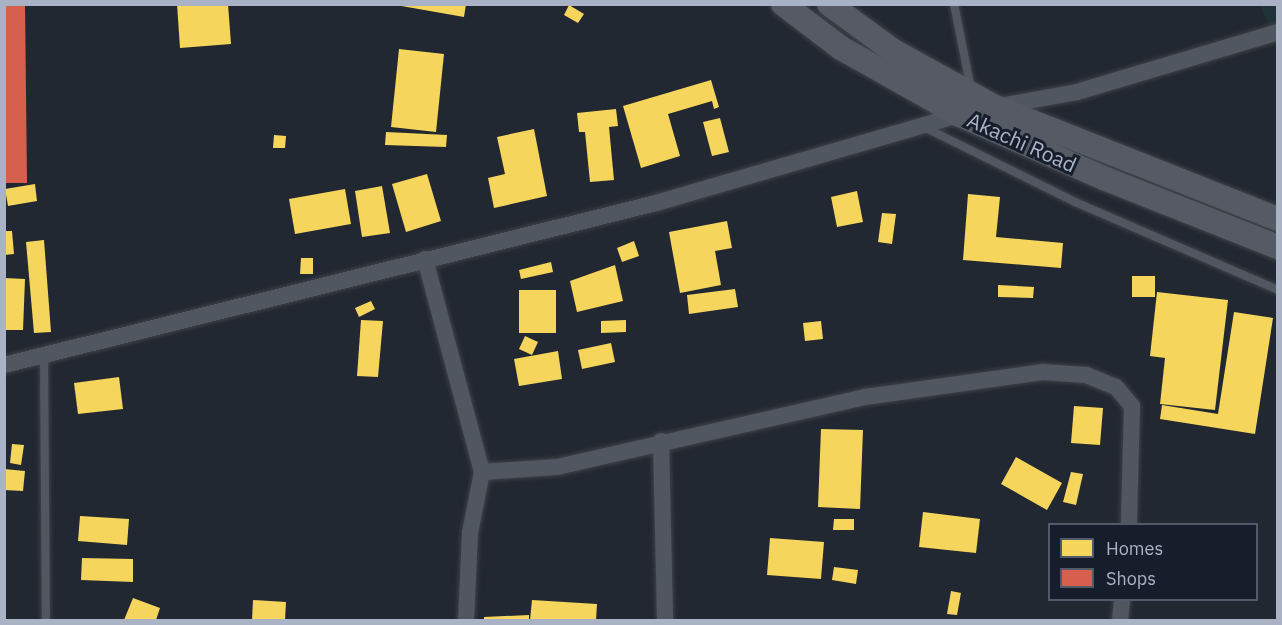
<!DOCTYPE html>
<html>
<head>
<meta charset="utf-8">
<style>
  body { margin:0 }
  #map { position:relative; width:1282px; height:625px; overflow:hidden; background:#222831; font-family:"IBM Plex Sans",sans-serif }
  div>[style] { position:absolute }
  .green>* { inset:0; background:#1f3237 }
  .homes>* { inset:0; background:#f6d55c }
  .shops>* { inset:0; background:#d6604d }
  .roads { filter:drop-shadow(0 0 2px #3e4249) drop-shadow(0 0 2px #3e4249) }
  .service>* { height:8px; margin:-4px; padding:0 4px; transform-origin:4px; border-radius:4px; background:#515760 }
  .minor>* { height:16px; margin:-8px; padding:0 8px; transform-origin:8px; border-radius:8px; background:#515760 }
  .secondary>* { height:24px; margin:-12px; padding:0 12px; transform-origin:12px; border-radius:12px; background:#555a64 }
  span { translate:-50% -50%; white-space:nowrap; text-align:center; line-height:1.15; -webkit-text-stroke:6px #161e2b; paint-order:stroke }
  .street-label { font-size:21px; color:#a9b3c5 }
  .frame { position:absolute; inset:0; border:6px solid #a9b3c5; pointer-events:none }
  .legend { position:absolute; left:1048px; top:523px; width:210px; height:78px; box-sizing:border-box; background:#161e2b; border:2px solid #515a69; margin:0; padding:8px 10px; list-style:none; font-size:18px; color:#a9b3c5 }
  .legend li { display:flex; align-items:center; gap:12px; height:30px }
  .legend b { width:30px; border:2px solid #515a69 }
</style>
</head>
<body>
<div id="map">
  <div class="green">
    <div style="clip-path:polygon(1260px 5px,1277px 5px,1277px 45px)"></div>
  </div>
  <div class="homes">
    <div style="clip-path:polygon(177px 4px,228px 4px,231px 44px,180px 48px)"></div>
    <div style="clip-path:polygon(390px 4px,466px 4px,464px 17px)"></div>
    <div style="clip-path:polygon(569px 5px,584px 14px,578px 23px,564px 15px)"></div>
    <div style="clip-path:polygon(399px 49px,444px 54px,436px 132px,391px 127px)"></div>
    <div style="clip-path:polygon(711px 80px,719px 107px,714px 109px,712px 101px,668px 114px,680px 156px,641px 168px,623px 106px)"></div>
    <div style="clip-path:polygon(616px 109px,618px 126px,609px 127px,614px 180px,590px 182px,585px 132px,579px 132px,577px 113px)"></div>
    <div style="clip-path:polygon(720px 118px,729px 152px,712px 156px,703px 122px)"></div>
    <div style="clip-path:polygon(534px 129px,547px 196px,494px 208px,488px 178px,505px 174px,497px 137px)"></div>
    <div style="clip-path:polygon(386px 132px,447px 135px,446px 147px,385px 145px)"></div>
    <div style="clip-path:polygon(274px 135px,286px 136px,285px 148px,273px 148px)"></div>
    <div style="clip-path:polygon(427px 174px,441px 221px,406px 232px,392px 184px)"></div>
    <div style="clip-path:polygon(35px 184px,37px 201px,8px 206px,5px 189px)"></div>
    <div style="clip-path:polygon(382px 186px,390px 233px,362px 237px,355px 191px)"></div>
    <div style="clip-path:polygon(345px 189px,351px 224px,295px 234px,289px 199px)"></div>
    <div style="clip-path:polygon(857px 191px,863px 222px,837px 227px,831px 197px)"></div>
    <div style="clip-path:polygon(968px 194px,1000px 197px,996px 237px,1063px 243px,1061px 268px,963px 260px)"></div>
    <div style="clip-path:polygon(882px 213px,896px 214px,892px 244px,878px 242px)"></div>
    <div style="clip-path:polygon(727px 221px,732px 248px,715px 251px,721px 285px,680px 293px,669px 232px)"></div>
    <div style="clip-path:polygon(4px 231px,12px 231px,14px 254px,4px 255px)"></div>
    <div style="clip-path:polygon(44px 240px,51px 332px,34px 333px,26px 242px)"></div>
    <div style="clip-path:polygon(634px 241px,639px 256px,622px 262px,617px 248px)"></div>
    <div style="clip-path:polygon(301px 258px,313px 258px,313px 274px,300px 274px)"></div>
    <div style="clip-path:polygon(551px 262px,553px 272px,521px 279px,519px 270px)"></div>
    <div style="clip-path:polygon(615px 265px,623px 301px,577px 312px,570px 281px)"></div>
    <div style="clip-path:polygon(1132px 276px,1155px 276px,1155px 297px,1132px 297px)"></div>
    <div style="clip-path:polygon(4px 278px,25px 279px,23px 330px,4px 330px)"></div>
    <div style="clip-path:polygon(998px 285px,1034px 287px,1033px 298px,998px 297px)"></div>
    <div style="clip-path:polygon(735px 289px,738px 307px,689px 314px,687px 295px)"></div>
    <div style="clip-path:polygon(519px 290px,556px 290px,556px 333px,519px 333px)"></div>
    <div style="clip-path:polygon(1157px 292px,1228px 300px,1215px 410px,1160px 404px,1165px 358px,1150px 356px)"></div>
    <div style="clip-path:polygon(371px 301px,375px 309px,359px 317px,355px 308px)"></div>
    <div style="clip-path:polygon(1234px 312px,1273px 318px,1255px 434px,1160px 419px,1162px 405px,1218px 414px)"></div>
    <div style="clip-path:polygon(361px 320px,383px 321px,378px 377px,357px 376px)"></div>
    <div style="clip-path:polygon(626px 320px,626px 332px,601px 333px,601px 321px)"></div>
    <div style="clip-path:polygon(821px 321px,823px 339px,805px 341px,803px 323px)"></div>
    <div style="clip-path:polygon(525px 336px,538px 342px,532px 355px,519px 349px)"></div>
    <div style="clip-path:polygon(611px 343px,615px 362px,582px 369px,578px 350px)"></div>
    <div style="clip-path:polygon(558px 351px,562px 379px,519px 386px,514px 359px)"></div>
    <div style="clip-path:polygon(119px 377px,123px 409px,78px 414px,74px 383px)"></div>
    <div style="clip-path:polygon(1074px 406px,1103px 408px,1100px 445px,1071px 443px)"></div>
    <div style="clip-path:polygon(821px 429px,863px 430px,860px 509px,818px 507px)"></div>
    <div style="clip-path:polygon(12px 444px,24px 445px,21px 465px,10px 463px)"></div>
    <div style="clip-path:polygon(1016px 457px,1062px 483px,1047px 510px,1001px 484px)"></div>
    <div style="clip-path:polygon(4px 469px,25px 471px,23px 491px,4px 490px)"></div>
    <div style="clip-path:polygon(1071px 472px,1083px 474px,1076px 505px,1063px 502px)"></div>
    <div style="clip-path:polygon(923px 512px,980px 519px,976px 553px,919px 547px)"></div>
    <div style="clip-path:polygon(80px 516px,129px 519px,127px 545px,78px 541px)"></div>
    <div style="clip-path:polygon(834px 519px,854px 519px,854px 530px,833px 530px)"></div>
    <div style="clip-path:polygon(770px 538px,824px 542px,821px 579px,767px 575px)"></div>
    <div style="clip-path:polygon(82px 558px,133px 559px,133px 582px,81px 580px)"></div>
    <div style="clip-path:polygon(834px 567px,858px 570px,856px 584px,832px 580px)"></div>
    <div style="clip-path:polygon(951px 591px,961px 593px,957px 615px,947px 614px)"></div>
    <div style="clip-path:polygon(133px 598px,160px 608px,156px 620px,124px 620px)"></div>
    <div style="clip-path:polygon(253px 600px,286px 602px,285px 620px,252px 620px)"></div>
    <div style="clip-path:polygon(532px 600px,597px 604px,596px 620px,530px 620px)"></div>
    <div style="clip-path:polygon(529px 615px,529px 620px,484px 620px,484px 617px)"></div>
  </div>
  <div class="shops">
    <div style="clip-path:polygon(4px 4px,25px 4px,27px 183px,4px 183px)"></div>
  </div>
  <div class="roads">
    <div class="service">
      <div style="left:954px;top:4px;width:87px;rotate:78.7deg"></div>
      <div style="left:924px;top:127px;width:169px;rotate:26.4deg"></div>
      <div style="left:1075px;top:202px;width:221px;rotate:23.4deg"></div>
      <div style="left:44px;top:355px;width:265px;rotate:89.6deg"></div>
    </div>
    <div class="minor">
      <div style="left:994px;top:107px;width:84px;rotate:-10.2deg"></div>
      <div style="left:1077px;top:92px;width:210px;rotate:-16.6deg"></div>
      <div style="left:425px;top:259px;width:220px;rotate:75deg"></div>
      <div style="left:482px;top:472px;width:62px;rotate:101.1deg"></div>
      <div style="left:470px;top:533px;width:87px;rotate:92.6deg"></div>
      <div style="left:4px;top:365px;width:672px;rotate:-13.95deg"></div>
      <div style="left:656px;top:203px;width:323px;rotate:-16.2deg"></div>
      <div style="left:661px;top:441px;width:179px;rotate:88.7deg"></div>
      <div style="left:482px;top:472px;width:75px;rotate:-3.8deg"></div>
      <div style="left:557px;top:467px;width:316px;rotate:-12.8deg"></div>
      <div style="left:865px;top:397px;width:179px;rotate:-8deg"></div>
      <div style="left:1042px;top:372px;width:44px;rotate:3.9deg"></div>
      <div style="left:1086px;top:375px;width:32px;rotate:22deg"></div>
      <div style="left:1116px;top:387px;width:25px;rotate:50deg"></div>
      <div style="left:1132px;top:406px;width:118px;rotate:91.5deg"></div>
      <div style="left:1120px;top:620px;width:20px;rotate:-84deg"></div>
    </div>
    <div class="secondary">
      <div style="left:783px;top:4px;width:73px;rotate:37.2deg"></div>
      <div style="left:841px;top:48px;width:137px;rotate:29.4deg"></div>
      <div style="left:960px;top:115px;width:159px;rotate:23.7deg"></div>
      <div style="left:1106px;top:179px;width:185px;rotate:21.6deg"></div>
      <div style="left:829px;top:4px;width:78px;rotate:36.1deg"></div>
      <div style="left:892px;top:50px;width:118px;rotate:29deg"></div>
      <div style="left:995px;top:107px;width:304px;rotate:21.6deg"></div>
    </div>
  </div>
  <div class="street-label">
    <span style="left:1022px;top:142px;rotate:24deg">Akachi Road</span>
  </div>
  <div class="frame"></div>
  <ul class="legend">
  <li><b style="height:16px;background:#f6d55c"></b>Homes</li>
  <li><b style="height:16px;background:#d6604d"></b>Shops</li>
  </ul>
</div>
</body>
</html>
